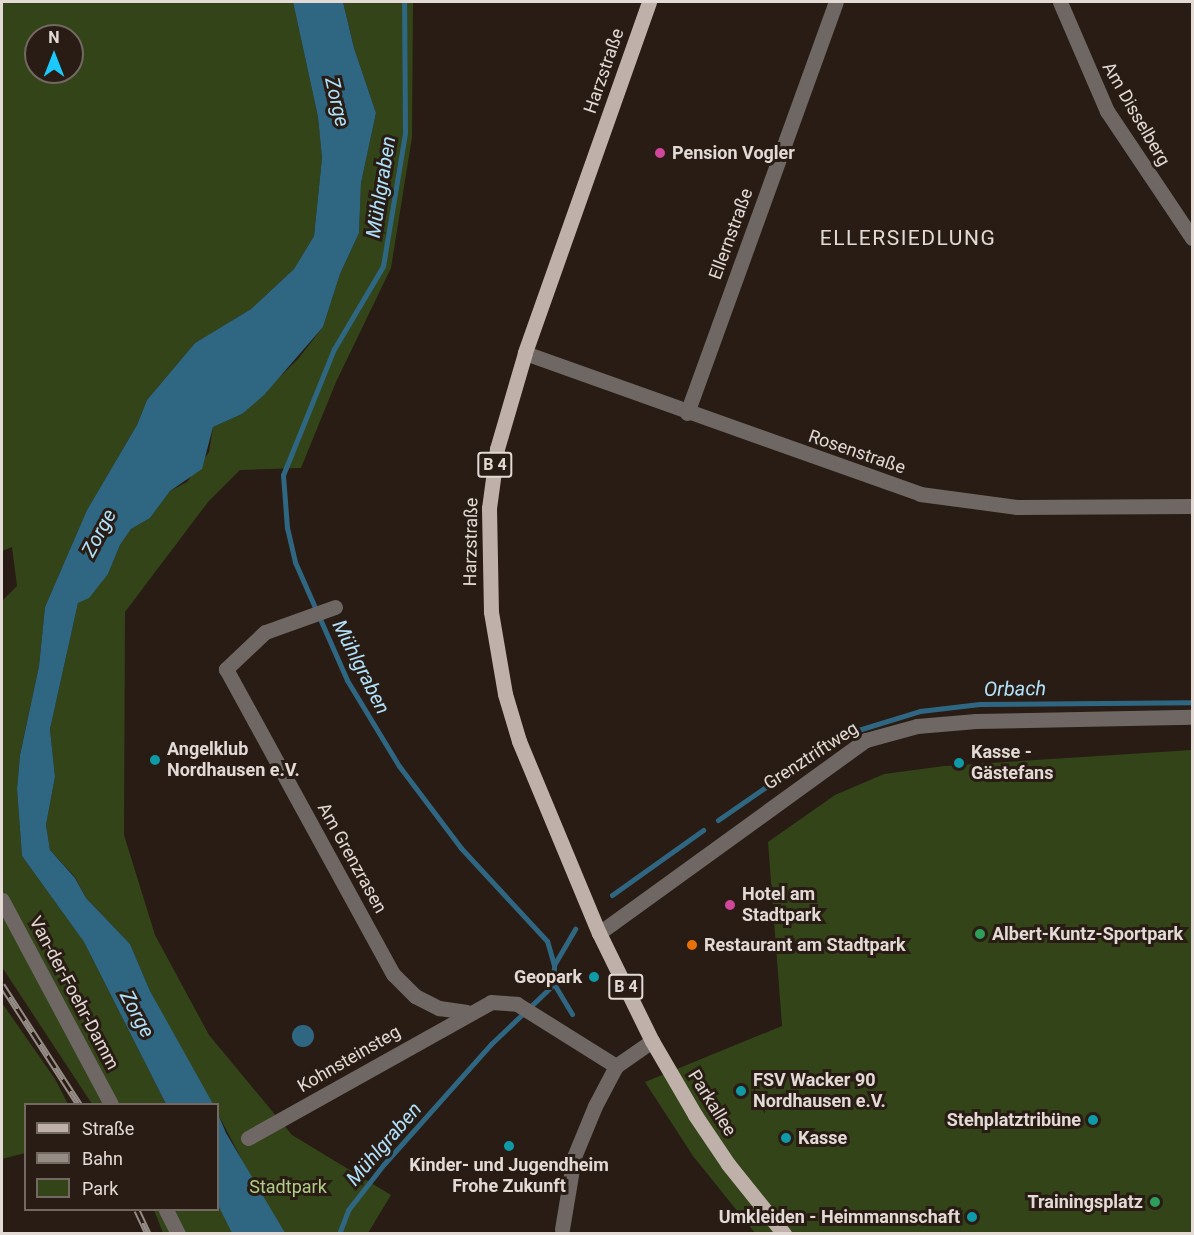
<!DOCTYPE html>
<html>
<head>
<meta charset="utf-8">
<style>
  body { margin:0 }
  #map { position:relative; width:1194px; height:1235px; overflow:hidden; background:#281c15; font-family:Roboto,sans-serif }
  div>[style] { position:absolute }
  .green>* { inset:0; background:#334418 }
  .water>* { inset:0; background:#2f6783 }
  .round { border-radius:50% }
  .stream>* { height:5px; margin:-2.5px; padding:0 2.5px; transform-origin:2.5px; border-radius:2.5px; background:#2f6783 }
  .minor>* { height:15px; margin:-7.5px; padding:0 7.5px; transform-origin:7.5px; border-radius:7.5px; background:#6e6763 }
  .major>* { height:15px; margin:-7.5px; padding:0 7.5px; transform-origin:7.5px; border-radius:7.5px; background:#bfb1a9 }
  .rail>* { height:7px; margin-top:-3.5px; transform-origin:0; background:repeating-linear-gradient(90deg,#281c15 0 14px,#968c86 0 28px); box-sizing:border-box; border-block:2px solid #968c86 }
  .dots>* { width:16px; height:16px; translate:-50% -50%; box-sizing:border-box; border:3px solid #281c15; border-radius:50% }
  span { translate:-50% -50%; white-space:nowrap; text-align:center; line-height:1.15; -webkit-text-stroke:6px #281c15; paint-order:stroke }
  .shield-label span { padding:2px 4px; background:#281c15; border:2px solid; border-radius:4px; -webkit-text-stroke-width:0 }
  .shield-label { font-size:16px; color:#e3dad5; font-weight:700 }
  .street-label { font-size:18px; color:#e3dad5 }
  .poi-label { font-size:18px; color:#e3dad5; font-weight:700 }
  .left { translate:0 -50%; text-align:left }
  .right { translate:-100% -50%; text-align:right }
  .park-label { font-size:18px; color:#b0cf86 }
  .water-label { font-size:20px; color:#b1e2fc; font-style:italic }
  .quarter-label { font-size:21px; color:#e3dad5; letter-spacing:1.5px }
  .frame { position:absolute; inset:0; border:3px solid #e3dad5; pointer-events:none }
  .legend { position:absolute; left:24px; top:1103px; width:195px; height:108px; box-sizing:border-box; background:#281c15; border:2px solid #736862; margin:0; padding:8px 10px; list-style:none; font-size:18px; color:#e3dad5 }
  .legend li { display:flex; align-items:center; gap:12px; height:30px }
  .legend b { width:30px; border:2px solid #736862 }
  .north { position:absolute; left:24px; top:24px; width:60px; height:60px; box-sizing:border-box; background:#281c15; border:2px solid #736862; border-radius:50%; rotate:0deg; font-size:16px; font-weight:700; line-height:24px; text-align:center; color:#e3dad5 }
  .north::after { content:''; display:block; margin:auto; width:21px; height:27px; background:#1cc9fc; clip-path:polygon(50% 0,100% 100%,50% 72%,0 100%) }
</style>
</head>
<body>
<div id="map">
  <div class="green">
    <div style="clip-path:polygon(evenodd,2px 2px,293px 2px,318px 117px,322px 158px,314px 236px,294px 269px,251px 309px,195px 343px,147px 400px,137px 425px,87px 510px,45px 607px,39px 666px,20px 754px,17px 789px,22px 856px,84px 942px,166px 1104px,92px 1104px,2px 967px,2px 601px,17px 586px,12px 547px,2px 551px,2px 2px,36px 36px,72px 36px,72px 72px,36px 72px,36px 36px)"></div>
    <div style="clip-path:polygon(343px 2px,413px 2px,412px 137px,391px 268px,336px 382px,301px 468px,240px 470px,208px 502px,125px 612px,124px 835px,155px 935px,209px 1035px,292px 1135px,391px 1195px,368px 1233px,163px 1233px,154px 1210px,218px 1210px,218px 1169px,241px 1158px,218px 1114px,218px 1104px,213px 1104px,193px 1073px,150px 991px,130px 944px,86px 898px,75px 877px,50px 850px,46px 825px,55px 777px,50px 729px,78px 603px,108px 574px,120px 545px,131px 529px,150px 518px,170px 491px,187px 482px,209px 452px,213px 427px,242px 414px,298px 359px,323px 327px,340px 274px,359px 233px,361px 183px,376px 113px,354px 48px)"></div>
    <div style="clip-path:polygon(1192px 750px,1192px 1233px,755px 1233px,693px 1156px,645px 1082px,782px 1026px,768px 842px,835px 795px,884px 774px,944px 766px)"></div>
    <div style="clip-path:polygon(2px 1003px,55px 1079px,68px 1104px,26px 1104px,25px 1153px,2px 1159px)"></div>
  </div>
  <div class="water">
    <div style="clip-path:polygon(293px 2px,343px 2px,354px 48px,376px 113px,361px 183px,359px 233px,340px 274px,323px 327px,264px 395px,242px 414px,213px 427px,202px 469px,170px 491px,150px 518px,131px 529px,120px 545px,108px 574px,89px 598px,78px 603px,50px 729px,55px 777px,46px 825px,50px 850px,75px 878px,86px 898px,130px 944px,150px 991px,213px 1104px,166px 1104px,84px 942px,22px 856px,17px 789px,20px 755px,39px 666px,45px 607px,87px 510px,137px 425px,147px 400px,195px 343px,251px 309px,294px 269px,314px 236px,322px 158px,318px 117px)"></div>
    <div class="round" style="left:292px;top:1025px;width:22px;height:22px"></div>
    <div style="clip-path:polygon(218px 1114px,226px 1133px,285px 1233px,232px 1233px,218px 1205px)"></div>
  </div>
  <div class="stream">
    <div style="left:842px;top:735px;width:82px;rotate:-17.1deg"></div>
    <div style="left:920px;top:711px;width:60px;rotate:-6.7deg"></div>
    <div style="left:980px;top:704px;width:212px;rotate:-0.5deg"></div>
    <div style="left:815px;top:753px;width:7px;rotate:-34deg"></div>
    <div style="left:718px;top:820px;width:95px;rotate:-34.7deg"></div>
    <div style="left:612px;top:895px;width:112px;rotate:-35.5deg"></div>
    <div style="left:554px;top:965px;width:42px;rotate:-59.7deg"></div>
    <div style="left:554px;top:984px;width:35px;rotate:59deg"></div>
    <div style="left:339px;top:1234px;width:26px;rotate:-69deg"></div>
    <div style="left:348px;top:1210px;width:58px;rotate:-52deg"></div>
    <div style="left:384px;top:1164px;width:161px;rotate:-48.3deg"></div>
    <div style="left:491px;top:1044px;width:87px;rotate:-43.6deg"></div>
    <div style="left:554px;top:984px;width:19px;rotate:-90deg"></div>
    <div style="left:554px;top:965px;width:25px;rotate:-106deg"></div>
    <div style="left:547px;top:941px;width:127px;rotate:-132.8deg"></div>
    <div style="left:461px;top:848px;width:103px;rotate:-127.1deg"></div>
    <div style="left:399px;top:766px;width:100px;rotate:-121.2deg"></div>
    <div style="left:347px;top:680px;width:129px;rotate:-113.8deg"></div>
    <div style="left:295px;top:562px;width:35px;rotate:-103deg"></div>
    <div style="left:287px;top:528px;width:53px;rotate:-94.3deg"></div>
    <div style="left:283px;top:475px;width:136px;rotate:-68deg"></div>
    <div style="left:334px;top:349px;width:96px;rotate:-59.4deg"></div>
    <div style="left:383px;top:266px;width:135px;rotate:-80.6deg"></div>
    <div style="left:405px;top:133px;width:131px;rotate:-90.4deg"></div>
  </div>
  <div class="minor">
    <div style="left:1060px;top:2px;width:119px;rotate:66.7deg"></div>
    <div style="left:1107px;top:111px;width:153px;rotate:56.2deg"></div>
    <div style="left:525px;top:353px;width:419px;rotate:19.6deg"></div>
    <div style="left:920px;top:494px;width:98px;rotate:7.6deg"></div>
    <div style="left:1017px;top:507px;width:175px;rotate:-0.3deg"></div>
    <div style="left:687px;top:413px;width:437px;rotate:-70.1deg"></div>
    <div style="left:335px;top:607px;width:74px;rotate:160.3deg"></div>
    <div style="left:265px;top:632px;width:54px;rotate:136.5deg"></div>
    <div style="left:226px;top:669px;width:348px;rotate:61.3deg"></div>
    <div style="left:393px;top:974px;width:31px;rotate:45deg"></div>
    <div style="left:415px;top:996px;width:27px;rotate:27deg"></div>
    <div style="left:439px;top:1008px;width:28px;rotate:8deg"></div>
    <div style="left:2px;top:900px;width:231px;rotate:61.9deg"></div>
    <div style="left:599px;top:933px;width:329px;rotate:-35.9deg"></div>
    <div style="left:866px;top:740px;width:53px;rotate:-15.4deg"></div>
    <div style="left:917px;top:726px;width:59px;rotate:-4.8deg"></div>
    <div style="left:976px;top:721px;width:216px;rotate:-1.1deg"></div>
    <div style="left:248px;top:1138px;width:278px;rotate:-29.2deg"></div>
    <div style="left:491px;top:1002px;width:26px;rotate:4deg"></div>
    <div style="left:517px;top:1004px;width:117px;rotate:32.1deg"></div>
    <div style="left:166px;top:1210px;width:27px;rotate:63deg"></div>
    <div style="left:562px;top:1229px;width:73px;rotate:-80.5deg"></div>
    <div style="left:574px;top:1157px;width:55px;rotate:-67.6deg"></div>
    <div style="left:595px;top:1106px;width:45px;rotate:-62.3deg"></div>
    <div style="left:616px;top:1066px;width:44px;rotate:-34.8deg"></div>
  </div>
  <div class="major">
    <div style="left:649px;top:2px;width:372px;rotate:109.5deg"></div>
    <div style="left:525px;top:353px;width:100px;rotate:106.3deg"></div>
    <div style="left:497px;top:449px;width:60px;rotate:97.7deg"></div>
    <div style="left:489px;top:508px;width:104px;rotate:88.9deg"></div>
    <div style="left:491px;top:612px;width:83px;rotate:80.3deg"></div>
    <div style="left:505px;top:694px;width:49px;rotate:73.4deg"></div>
    <div style="left:519px;top:741px;width:208px;rotate:67.4deg"></div>
    <div style="left:599px;top:933px;width:120px;rotate:63.9deg"></div>
    <div style="left:652px;top:1041px;width:86px;rotate:59.8deg"></div>
    <div style="left:695px;top:1115px;width:59px;rotate:56deg"></div>
    <div style="left:728px;top:1164px;width:90px;rotate:51.3deg"></div>
  </div>
  <div class="rail">
    <div style="left:2px;top:985px;width:142px;rotate:57.1deg"></div>
    <div style="left:137px;top:1210px;width:26px;rotate:65deg"></div>
  </div>
  <div class="dots">
    <div style="left:660px;top:153px;background:#d1479c"></div>
    <div style="left:155px;top:760px;background:#0f9aa8"></div>
    <div style="left:959px;top:763px;background:#0f9aa8"></div>
    <div style="left:730px;top:905px;background:#d1479c"></div>
    <div style="left:980px;top:934px;background:#2e9e5b"></div>
    <div style="left:692px;top:945px;background:#e8710a"></div>
    <div style="left:594px;top:977px;background:#0f9aa8"></div>
    <div style="left:741px;top:1091px;background:#0f9aa8"></div>
    <div style="left:1093px;top:1120px;background:#0f9aa8"></div>
    <div style="left:786px;top:1138px;background:#0f9aa8"></div>
    <div style="left:509px;top:1146px;background:#0f9aa8"></div>
    <div style="left:1155px;top:1202px;background:#2e9e5b"></div>
    <div style="left:972px;top:1217px;background:#0f9aa8"></div>
  </div>
  <div class="shield-label">
    <span style="left:495px;top:465px">B 4</span>
    <span style="left:626px;top:987px">B 4</span>
  </div>
  <div class="street-label">
    <span style="left:604px;top:71px;rotate:-71deg">Harzstraße</span>
    <span style="left:1136px;top:114px;rotate:60deg">Am Disselberg</span>
    <span style="left:731px;top:234px;rotate:-70deg">Ellernstraße</span>
    <span style="left:857px;top:452px;rotate:19deg">Rosenstraße</span>
    <span style="left:471px;top:542px;rotate:-89deg">Harzstraße</span>
    <span style="left:811px;top:756px;rotate:-33deg">Grenztriftweg</span>
    <span style="left:352px;top:858px;rotate:61deg">Am Grenzrasen</span>
    <span style="left:74px;top:993px;rotate:62deg">Van-der-Foehr-Damm</span>
    <span style="left:349px;top:1059px;rotate:-30deg">Kohnsteinsteg</span>
    <span style="left:712px;top:1103px;rotate:58deg">Parkallee</span>
  </div>
  <div class="poi-label">
    <span class="left" style="left:672px;top:153px">Pension Vogler</span>
    <span class="left" style="left:167px;top:760px">Angelklub<br>Nordhausen e.V.</span>
    <span class="left" style="left:971px;top:763px">Kasse -<br>Gästefans</span>
    <span class="left" style="left:742px;top:905px">Hotel am<br>Stadtpark</span>
    <span class="left" style="left:992px;top:934px">Albert-Kuntz-Sportpark</span>
    <span class="left" style="left:704px;top:945px">Restaurant am Stadtpark</span>
    <span class="right" style="left:582px;top:977px">Geopark</span>
    <span class="left" style="left:753px;top:1091px">FSV Wacker 90<br>Nordhausen e.V.</span>
    <span class="right" style="left:1081px;top:1120px">Stehplatztribüne</span>
    <span class="left" style="left:798px;top:1138px">Kasse</span>
    <span style="left:509px;top:1176px">Kinder- und Jugendheim<br>Frohe Zukunft</span>
    <span class="right" style="left:1143px;top:1202px">Trainingsplatz</span>
    <span class="right" style="left:960px;top:1217px">Umkleiden - Heimmannschaft</span>
  </div>
  <div class="park-label">
    <span style="left:288px;top:1187px">Stadtpark</span>
  </div>
  <div class="water-label">
    <span style="left:337px;top:102px;rotate:77deg">Zorge</span>
    <span style="left:381px;top:187px;rotate:-81deg">Mühlgraben</span>
    <span style="left:99px;top:533px;rotate:-62deg">Zorge</span>
    <span style="left:361px;top:667px;rotate:63deg">Mühlgraben</span>
    <span style="left:1015px;top:689px;rotate:-1deg">Orbach</span>
    <span style="left:137px;top:1014px;rotate:62deg">Zorge</span>
    <span style="left:384px;top:1144px;rotate:-49deg">Mühlgraben</span>
  </div>
  <div class="quarter-label">
    <span style="left:908px;top:238px">ELLERSIEDLUNG</span>
  </div>
  <div class="frame"></div>
  <ul class="legend">
  <li><b style="height:8px;background:#bfb1a9"></b>Straße</li>
  <li><b style="height:8px;background:#968c86"></b>Bahn</li>
  <li><b style="height:16px;background:#334418"></b>Park</li>
  </ul>
  <div class="north">N</div>
</div>
</body>
</html>
